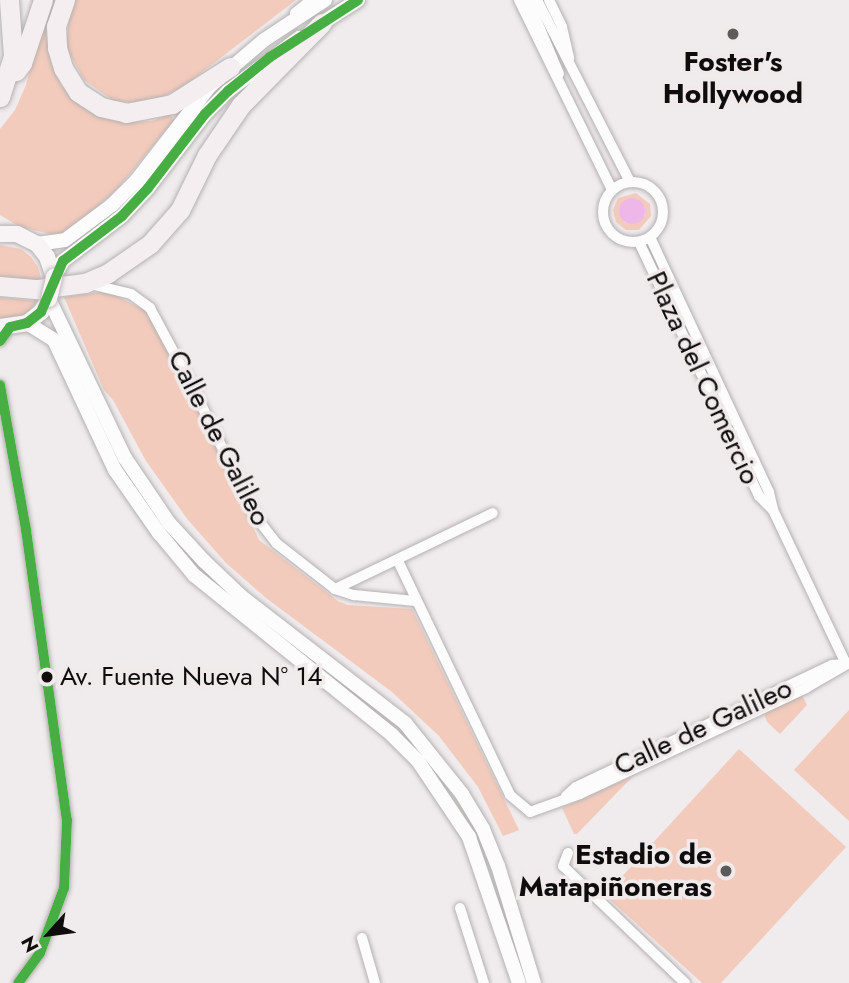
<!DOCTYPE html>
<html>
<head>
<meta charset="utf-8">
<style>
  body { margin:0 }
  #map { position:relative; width:849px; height:983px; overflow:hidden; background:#f0ebec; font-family:Jost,sans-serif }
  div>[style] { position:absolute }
  .green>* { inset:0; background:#f3cbbc }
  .water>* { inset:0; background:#eeb7e8 }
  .round { border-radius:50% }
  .roads { filter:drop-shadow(0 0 2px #b4b1b1) drop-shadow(0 0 2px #b4b1b1) }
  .street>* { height:10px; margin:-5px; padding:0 5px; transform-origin:5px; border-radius:5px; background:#fdfcfc }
  .street>.ring { margin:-5px; padding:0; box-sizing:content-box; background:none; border:10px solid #fdfcfc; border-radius:50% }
  .secondary>* { height:14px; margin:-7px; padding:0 7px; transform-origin:7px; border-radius:7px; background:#fdfcfc }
  .primary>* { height:16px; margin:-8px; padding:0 8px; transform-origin:8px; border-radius:8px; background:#f8f4f5 }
  .highway>* { height:19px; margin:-9.5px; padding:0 9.5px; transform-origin:9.5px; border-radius:9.5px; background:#f4eef1 }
  .bridges { filter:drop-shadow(0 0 2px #c1b9bc) drop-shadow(0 0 2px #c1b9bc) }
  .primary-bridge>* { height:16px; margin:-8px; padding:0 8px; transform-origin:8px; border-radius:8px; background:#f8f4f5 }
  .bus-1>* { height:10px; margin:-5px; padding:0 5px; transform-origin:5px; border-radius:5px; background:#47ae44 }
  .dots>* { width:19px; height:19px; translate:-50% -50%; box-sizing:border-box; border:4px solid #f1eaeb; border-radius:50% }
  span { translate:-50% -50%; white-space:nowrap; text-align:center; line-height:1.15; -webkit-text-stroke:7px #f1eaeb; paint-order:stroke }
  .bus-label { font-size:26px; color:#0e0c0c }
  .left { translate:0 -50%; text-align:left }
  .poi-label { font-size:28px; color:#0e0c0c; font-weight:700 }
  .right { translate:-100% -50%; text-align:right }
  .street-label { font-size:28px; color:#0e0c0c }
  .north { position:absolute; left:14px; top:899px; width:70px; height:70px; -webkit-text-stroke:5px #f1eaeb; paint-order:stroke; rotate:242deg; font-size:19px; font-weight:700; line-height:28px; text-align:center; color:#0e0c0c }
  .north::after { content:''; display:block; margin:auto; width:24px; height:32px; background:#0e0c0c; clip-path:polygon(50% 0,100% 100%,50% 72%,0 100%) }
</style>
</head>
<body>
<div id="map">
  <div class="green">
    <div style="clip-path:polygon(76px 0,296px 0,184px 86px,150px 103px,114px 101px,84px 80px,66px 47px,70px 7px)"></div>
    <div style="clip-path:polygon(46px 8px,52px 9px,46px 34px,51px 62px,61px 85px,81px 106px,103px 117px,127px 122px,152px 121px,170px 114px,174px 120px,119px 187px,80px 223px,59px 236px,20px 227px,0 215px,0 129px,15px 110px,26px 85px)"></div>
    <div style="clip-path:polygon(evenodd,636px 193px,650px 204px,651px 216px,639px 230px,626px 230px,616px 222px,613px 210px,618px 198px,636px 193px,626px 200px,644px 206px,645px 210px,645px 215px,632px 224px,624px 222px,619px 210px,626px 200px)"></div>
    <div style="clip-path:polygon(0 245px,21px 249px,31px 257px,38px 267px,42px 282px,0 279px)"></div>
    <div style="clip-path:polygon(107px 291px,148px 312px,190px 393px,259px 540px,338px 601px,347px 605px,412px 609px,519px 830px,503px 836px,478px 787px,439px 736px,392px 692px,266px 598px,226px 563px,188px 520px,146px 461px,113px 400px,104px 390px,64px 297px)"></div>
    <div style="clip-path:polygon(0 297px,17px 299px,37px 301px,28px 312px,17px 318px,0 320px)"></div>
    <div style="clip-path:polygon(802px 695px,807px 705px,780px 734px,767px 722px,764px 714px)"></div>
    <div style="clip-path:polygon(849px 710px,849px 821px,794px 770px)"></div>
    <div style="clip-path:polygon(739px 749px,846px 847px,721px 983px,702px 983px,605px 895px)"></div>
    <div style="clip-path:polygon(633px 776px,577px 834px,574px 834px,562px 808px)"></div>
  </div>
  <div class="water">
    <div class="round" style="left:619px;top:198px;width:26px;height:26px"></div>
  </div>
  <div class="roads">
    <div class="street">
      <div style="left:519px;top:0;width:212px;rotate:63.9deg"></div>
      <div style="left:528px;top:0;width:80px;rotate:67.3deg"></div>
      <div style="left:537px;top:0;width:204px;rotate:62.9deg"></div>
      <div style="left:549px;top:0;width:30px;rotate:64deg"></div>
      <div style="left:562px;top:27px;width:32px;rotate:77deg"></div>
      <div style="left:295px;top:13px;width:21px;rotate:-39deg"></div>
      <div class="ring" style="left:603px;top:182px;width:50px;height:50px"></div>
      <div style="left:650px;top:237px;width:281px;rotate:65deg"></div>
      <div style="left:769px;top:492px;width:18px;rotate:77deg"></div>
      <div style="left:773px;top:510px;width:170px;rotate:64.6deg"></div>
      <div style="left:639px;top:242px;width:281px;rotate:64.7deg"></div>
      <div style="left:759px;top:496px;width:20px;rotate:45deg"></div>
      <div style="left:90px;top:284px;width:42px;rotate:13.7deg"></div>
      <div style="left:131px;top:294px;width:24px;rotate:36deg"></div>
      <div style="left:150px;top:308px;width:95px;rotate:61.8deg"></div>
      <div style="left:195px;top:392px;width:139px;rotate:64deg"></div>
      <div style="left:256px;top:517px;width:33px;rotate:52deg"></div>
      <div style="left:276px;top:543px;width:75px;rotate:37.9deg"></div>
      <div style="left:335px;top:589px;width:20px;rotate:18deg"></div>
      <div style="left:354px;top:595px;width:61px;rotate:5.6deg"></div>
      <div style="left:0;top:341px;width:17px;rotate:-54deg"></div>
      <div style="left:0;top:385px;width:147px;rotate:79.8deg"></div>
      <div style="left:26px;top:530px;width:293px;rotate:82deg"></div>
      <div style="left:67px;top:820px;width:68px;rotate:92.5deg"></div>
      <div style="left:64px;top:888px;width:69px;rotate:110.3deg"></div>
      <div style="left:40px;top:953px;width:37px;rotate:126deg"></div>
      <div style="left:398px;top:561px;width:259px;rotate:64.4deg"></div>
      <div style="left:510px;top:795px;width:26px;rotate:40deg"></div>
      <div style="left:530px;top:812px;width:53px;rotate:-19.8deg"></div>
      <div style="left:580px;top:794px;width:250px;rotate:-25.1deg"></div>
      <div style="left:806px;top:688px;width:50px;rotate:-30.2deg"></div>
      <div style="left:335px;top:589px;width:175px;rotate:-25.7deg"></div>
      <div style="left:566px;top:796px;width:13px;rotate:-42deg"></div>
      <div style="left:576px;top:787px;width:284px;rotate:-25.5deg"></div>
      <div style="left:832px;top:665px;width:14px;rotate:-4deg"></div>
      <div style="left:568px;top:853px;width:14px;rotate:111deg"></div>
      <div style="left:563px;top:866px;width:169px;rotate:43.8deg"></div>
      <div style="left:460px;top:908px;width:79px;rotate:72.3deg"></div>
      <div style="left:362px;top:938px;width:47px;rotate:73.9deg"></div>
    </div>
    <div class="secondary">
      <div style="left:316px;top:27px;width:50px;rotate:-32.7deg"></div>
      <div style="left:37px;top:244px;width:28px;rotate:-8deg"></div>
      <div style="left:65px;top:240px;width:59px;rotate:-36.7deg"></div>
      <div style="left:112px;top:205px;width:34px;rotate:-45deg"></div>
      <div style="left:136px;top:181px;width:120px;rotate:-52.1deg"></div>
      <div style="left:210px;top:86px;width:71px;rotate:-40.4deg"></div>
      <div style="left:264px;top:40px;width:73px;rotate:-33.3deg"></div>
      <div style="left:54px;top:277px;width:18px;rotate:-61deg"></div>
      <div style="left:63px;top:261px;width:74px;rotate:-37.3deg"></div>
      <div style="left:122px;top:216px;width:38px;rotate:-47deg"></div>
      <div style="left:148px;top:188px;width:93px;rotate:-52.4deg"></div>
      <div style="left:205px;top:114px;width:33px;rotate:-45deg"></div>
      <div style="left:228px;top:91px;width:89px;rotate:-36.7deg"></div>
      <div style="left:49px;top:299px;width:176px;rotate:64.5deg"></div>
      <div style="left:125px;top:458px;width:78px;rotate:55.9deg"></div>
      <div style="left:169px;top:523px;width:52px;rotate:47.4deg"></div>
      <div style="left:204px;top:561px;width:52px;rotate:43.5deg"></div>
      <div style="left:242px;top:597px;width:206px;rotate:37.7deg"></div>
      <div style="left:405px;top:723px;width:91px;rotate:51.2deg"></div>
      <div style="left:462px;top:794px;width:41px;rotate:59deg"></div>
      <div style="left:483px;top:829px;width:40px;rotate:68deg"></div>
      <div style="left:498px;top:866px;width:122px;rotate:72.9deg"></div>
      <div style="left:27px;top:323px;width:32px;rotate:32deg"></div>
      <div style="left:54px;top:340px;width:144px;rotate:64.9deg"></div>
      <div style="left:115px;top:470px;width:77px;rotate:55.1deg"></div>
      <div style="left:159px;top:533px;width:55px;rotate:50.2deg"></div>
      <div style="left:194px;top:575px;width:255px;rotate:38.9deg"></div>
      <div style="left:392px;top:735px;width:37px;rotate:45deg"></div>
      <div style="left:418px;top:761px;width:92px;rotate:56.1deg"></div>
      <div style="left:469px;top:837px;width:154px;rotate:71.1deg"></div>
    </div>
    <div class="primary">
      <div style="left:0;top:234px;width:17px"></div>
      <div style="left:17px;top:234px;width:22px;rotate:27deg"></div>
      <div style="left:37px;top:244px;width:16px;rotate:52deg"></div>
      <div style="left:47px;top:257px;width:21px;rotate:71deg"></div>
      <div style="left:0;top:327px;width:27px;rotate:-8deg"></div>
      <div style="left:27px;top:323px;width:18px;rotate:-38deg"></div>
      <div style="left:41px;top:312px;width:15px;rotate:-58deg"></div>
    </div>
    <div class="highway">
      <div style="left:65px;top:0;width:28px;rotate:109deg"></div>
      <div style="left:56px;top:26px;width:22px;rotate:87deg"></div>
      <div style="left:57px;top:48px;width:21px;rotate:73deg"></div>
      <div style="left:63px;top:68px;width:28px;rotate:58deg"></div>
      <div style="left:78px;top:92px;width:27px;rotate:33deg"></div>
      <div style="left:101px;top:107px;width:26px;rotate:13deg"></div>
      <div style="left:126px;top:113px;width:47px;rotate:-11.1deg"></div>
      <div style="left:172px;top:104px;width:69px;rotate:-32.5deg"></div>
      <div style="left:16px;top:71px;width:10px;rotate:-53deg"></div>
      <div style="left:22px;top:63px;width:66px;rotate:-71.6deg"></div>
      <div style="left:0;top:97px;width:43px;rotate:-72.4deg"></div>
      <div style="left:13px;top:56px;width:56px;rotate:-94.1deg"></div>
      <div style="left:0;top:286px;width:38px;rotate:5deg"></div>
      <div style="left:38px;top:289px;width:47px;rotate:-7.3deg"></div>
      <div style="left:85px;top:283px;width:25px;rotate:-23deg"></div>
      <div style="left:108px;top:273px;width:51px;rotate:-34.6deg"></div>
      <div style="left:150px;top:244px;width:45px;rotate:-48.6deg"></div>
      <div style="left:180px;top:210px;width:61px;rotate:-63.9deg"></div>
      <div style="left:207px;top:155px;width:60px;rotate:-55.8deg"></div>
      <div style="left:241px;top:105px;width:115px;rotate:-45.4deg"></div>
    </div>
  </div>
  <div class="bridges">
    <div class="primary-bridge">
      <div style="left:49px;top:299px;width:23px;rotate:-77deg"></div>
    </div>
  </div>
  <div class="bus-1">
    <div style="left:0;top:341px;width:17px;rotate:-54deg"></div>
    <div style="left:10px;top:327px;width:17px;rotate:-13deg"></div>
    <div style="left:27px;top:323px;width:18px;rotate:-38deg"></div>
    <div style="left:41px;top:312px;width:56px;rotate:-66.7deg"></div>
    <div style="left:63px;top:261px;width:74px;rotate:-37.3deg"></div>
    <div style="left:122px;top:216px;width:38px;rotate:-47deg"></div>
    <div style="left:148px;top:188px;width:93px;rotate:-52.4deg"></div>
    <div style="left:205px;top:114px;width:33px;rotate:-45deg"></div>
    <div style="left:228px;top:91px;width:54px;rotate:-39deg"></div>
    <div style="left:270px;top:57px;width:105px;rotate:-32.9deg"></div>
    <div style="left:0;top:385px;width:147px;rotate:79.8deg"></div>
    <div style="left:26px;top:530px;width:293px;rotate:82deg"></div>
    <div style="left:67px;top:820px;width:68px;rotate:92.5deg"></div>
    <div style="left:64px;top:888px;width:69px;rotate:110.3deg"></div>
    <div style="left:40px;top:953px;width:37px;rotate:126deg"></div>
  </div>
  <div class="dots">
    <div style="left:733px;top:34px;background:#5d5a5a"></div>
    <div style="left:47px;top:677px;background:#0e0c0c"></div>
    <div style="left:726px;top:871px;background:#5d5a5a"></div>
  </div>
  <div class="bus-label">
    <span class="left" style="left:60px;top:677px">Av. Fuente Nueva Nº 14</span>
  </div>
  <div class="poi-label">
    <span style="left:733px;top:78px">Foster's<br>Hollywood</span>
    <span class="right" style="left:712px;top:871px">Estadio de<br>Matapiñoneras</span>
  </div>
  <div class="street-label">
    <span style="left:703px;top:378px;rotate:65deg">Plaza del Comercio</span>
    <span style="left:219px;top:438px;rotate:63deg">Calle de Galileo</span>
    <span style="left:703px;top:727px;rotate:-25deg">Calle de Galileo</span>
  </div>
  <div class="north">N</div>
</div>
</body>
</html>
